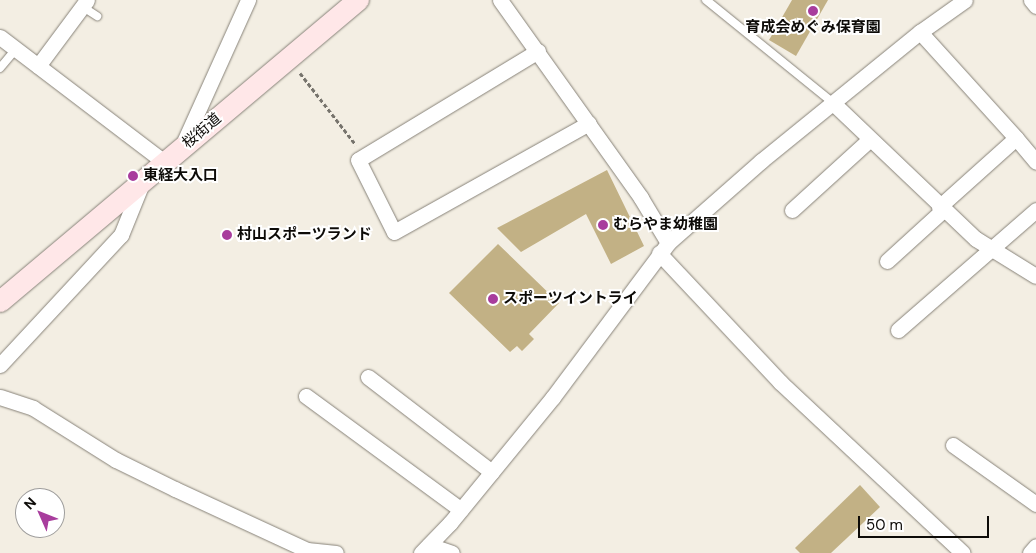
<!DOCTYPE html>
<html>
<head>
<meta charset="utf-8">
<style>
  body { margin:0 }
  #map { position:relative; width:1036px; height:553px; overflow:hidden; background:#f3eee3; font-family:"DM Sans","Noto Sans JP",sans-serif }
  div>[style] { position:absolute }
  .building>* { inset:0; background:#c2b185 }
  .path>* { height:3px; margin-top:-1.5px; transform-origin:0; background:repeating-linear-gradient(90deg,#76736c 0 4px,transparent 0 6.5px) }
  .roads { filter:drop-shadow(0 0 1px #878278) drop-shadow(0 0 1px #878278) }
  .lane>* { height:8px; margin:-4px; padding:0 4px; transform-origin:4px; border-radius:4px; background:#fff }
  .street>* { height:15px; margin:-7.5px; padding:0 7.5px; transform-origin:7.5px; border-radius:7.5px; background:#fff }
  .secondary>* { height:21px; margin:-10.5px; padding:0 10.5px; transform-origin:10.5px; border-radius:10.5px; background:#ffe7e8 }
  .dots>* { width:14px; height:14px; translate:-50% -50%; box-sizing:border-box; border:2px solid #fff; border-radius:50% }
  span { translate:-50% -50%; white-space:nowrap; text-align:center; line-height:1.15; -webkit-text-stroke:4px #fff; paint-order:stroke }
  .poi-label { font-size:15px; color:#0d0b08; font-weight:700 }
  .left { translate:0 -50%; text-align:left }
  .street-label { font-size:15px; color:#0d0b08 }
  .north { position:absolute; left:15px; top:488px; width:50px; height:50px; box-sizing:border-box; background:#fff; border:1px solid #9e9d9c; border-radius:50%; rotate:314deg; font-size:14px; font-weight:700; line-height:20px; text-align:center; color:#0d0b08 }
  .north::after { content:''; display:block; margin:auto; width:18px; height:22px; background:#a83d9d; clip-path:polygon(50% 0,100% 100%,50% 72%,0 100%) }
  .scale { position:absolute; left:858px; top:516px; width:131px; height:22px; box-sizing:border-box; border:2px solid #0d0b08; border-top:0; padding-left:6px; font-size:15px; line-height:18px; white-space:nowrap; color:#0d0b08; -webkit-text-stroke:4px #fff; paint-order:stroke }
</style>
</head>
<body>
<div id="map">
  <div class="building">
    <div style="clip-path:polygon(792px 0,828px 0,796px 56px,769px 40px)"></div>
    <div style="clip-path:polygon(607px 170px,644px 246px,611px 264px,586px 214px,521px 252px,497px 228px)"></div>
    <div style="clip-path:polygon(498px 244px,559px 303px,529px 334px,534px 339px,522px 351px,517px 346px,510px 352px,449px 293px)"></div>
    <div style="clip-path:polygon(860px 485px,880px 507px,831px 553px,800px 553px,795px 548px)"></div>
  </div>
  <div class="path">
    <div style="left:300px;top:73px;width:91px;rotate:52.1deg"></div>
  </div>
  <div class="roads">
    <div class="lane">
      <div style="left:706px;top:0;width:164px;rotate:39deg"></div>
      <div style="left:83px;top:7px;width:17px;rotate:33deg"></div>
      <div style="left:0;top:68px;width:25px;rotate:-50deg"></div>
    </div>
    <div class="street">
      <div style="left:500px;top:0;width:243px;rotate:54.5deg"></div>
      <div style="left:641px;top:198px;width:52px;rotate:59deg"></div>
      <div style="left:1031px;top:0;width:8px;rotate:50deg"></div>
      <div style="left:920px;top:32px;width:143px;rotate:47.8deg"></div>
      <div style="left:0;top:37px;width:206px;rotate:37.3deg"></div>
      <div style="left:538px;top:51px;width:210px;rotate:148.8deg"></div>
      <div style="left:358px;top:160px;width:80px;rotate:63.4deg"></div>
      <div style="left:394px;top:232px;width:223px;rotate:-29.2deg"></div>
      <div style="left:38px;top:66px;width:82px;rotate:-53.4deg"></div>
      <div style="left:833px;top:103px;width:197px;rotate:43.6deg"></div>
      <div style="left:976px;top:239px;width:70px;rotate:31.7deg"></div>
      <div style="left:183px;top:144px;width:158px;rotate:-65.7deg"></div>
      <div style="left:939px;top:207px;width:103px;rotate:-41.9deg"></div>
      <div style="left:1016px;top:138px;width:31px;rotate:50deg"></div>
      <div style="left:792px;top:210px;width:105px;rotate:-42.3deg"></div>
      <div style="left:659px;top:253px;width:177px;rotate:46.8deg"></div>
      <div style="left:780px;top:382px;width:250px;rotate:43.1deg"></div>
      <div style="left:887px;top:261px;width:76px;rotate:-42.3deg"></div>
      <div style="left:898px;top:330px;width:183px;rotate:-41deg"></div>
      <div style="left:0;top:365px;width:178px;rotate:-47.1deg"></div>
      <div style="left:121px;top:235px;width:56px;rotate:-68deg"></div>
      <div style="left:368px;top:377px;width:156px;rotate:37.5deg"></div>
      <div style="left:306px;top:396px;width:192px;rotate:36.3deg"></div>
      <div style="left:0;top:397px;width:35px;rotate:18deg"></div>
      <div style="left:33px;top:408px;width:98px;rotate:32.1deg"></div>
      <div style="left:116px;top:460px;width:66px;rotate:26.2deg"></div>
      <div style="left:175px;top:489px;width:145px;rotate:24.8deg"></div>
      <div style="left:307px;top:550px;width:29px;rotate:6deg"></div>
      <div style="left:953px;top:445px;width:102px;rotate:35.4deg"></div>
      <div style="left:429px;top:545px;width:24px;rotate:19deg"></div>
      <div style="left:421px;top:553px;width:42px;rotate:-46deg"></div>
      <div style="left:450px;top:523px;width:163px;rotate:-50.7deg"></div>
      <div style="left:553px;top:397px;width:192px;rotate:-53.2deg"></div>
      <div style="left:668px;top:243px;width:124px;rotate:-41.4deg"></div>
      <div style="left:761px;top:161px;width:205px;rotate:-39.1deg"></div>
      <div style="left:920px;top:32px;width:55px;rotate:-35.4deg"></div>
      <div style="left:1030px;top:553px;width:9px;rotate:-49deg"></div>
    </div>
    <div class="secondary">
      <div style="left:0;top:301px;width:468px;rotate:-40.1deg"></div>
    </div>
  </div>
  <div class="dots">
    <div style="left:813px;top:11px;background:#a83d9d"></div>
    <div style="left:133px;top:176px;background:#a83d9d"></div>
    <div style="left:603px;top:225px;background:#a83d9d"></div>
    <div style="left:227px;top:235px;background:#a83d9d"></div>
    <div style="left:493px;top:299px;background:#a83d9d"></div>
  </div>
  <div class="poi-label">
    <span style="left:813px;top:28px">育成会めぐみ保育園</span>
    <span class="left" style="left:143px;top:176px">東経大入口</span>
    <span class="left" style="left:613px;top:225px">むらやま幼稚園</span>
    <span class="left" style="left:237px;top:235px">村山スポーツランド</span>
    <span class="left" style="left:503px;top:299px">スポーツイントライ</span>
  </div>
  <div class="street-label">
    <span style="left:202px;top:131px;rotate:-40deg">桜街道</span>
  </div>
  <div class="north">N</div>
  <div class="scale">50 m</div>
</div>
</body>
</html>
